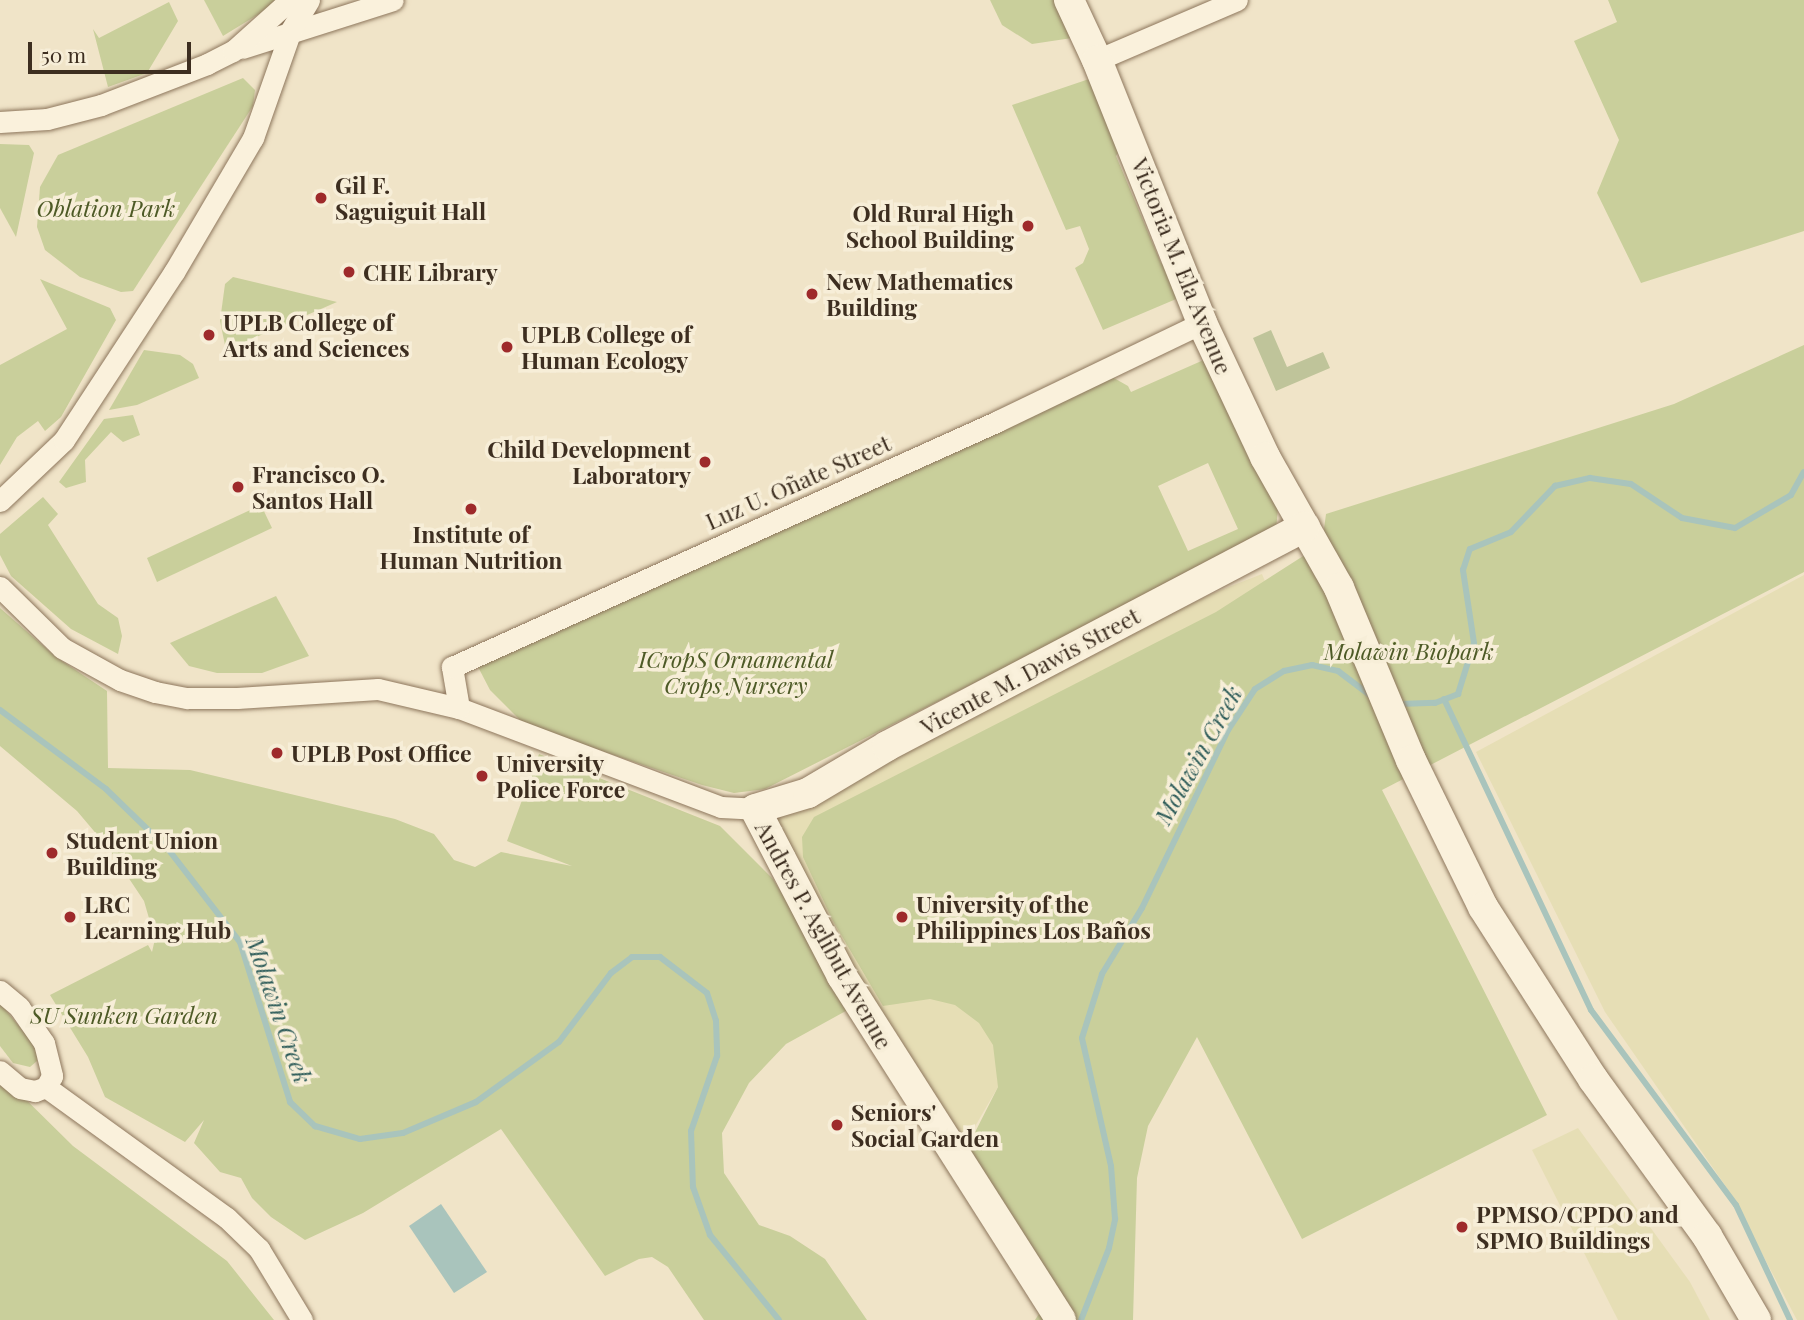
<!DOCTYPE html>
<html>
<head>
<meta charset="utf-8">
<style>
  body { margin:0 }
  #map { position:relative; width:1804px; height:1320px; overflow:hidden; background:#f0e4c8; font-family:"Playfair Display",serif }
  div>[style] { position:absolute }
  .farmland>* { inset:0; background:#e6deb5 }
  .green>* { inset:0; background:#c9cf9b }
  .cemetery>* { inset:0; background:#bfc49a }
  .water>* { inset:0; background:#a9c4bc }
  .stream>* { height:6px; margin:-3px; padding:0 3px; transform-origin:3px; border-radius:3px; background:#a9c4bc }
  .roads { filter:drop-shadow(0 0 2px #8d765c) drop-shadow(0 0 2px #8d765c) }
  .street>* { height:21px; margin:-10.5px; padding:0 10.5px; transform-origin:10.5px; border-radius:10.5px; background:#faf1dc }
  .secondary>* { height:30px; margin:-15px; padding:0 15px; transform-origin:15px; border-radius:15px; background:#faf1dc }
  .dots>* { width:19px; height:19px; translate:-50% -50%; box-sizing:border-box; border:4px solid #f7eed8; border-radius:50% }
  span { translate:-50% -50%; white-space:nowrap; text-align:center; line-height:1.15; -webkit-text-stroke:7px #f7eed8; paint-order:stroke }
  .poi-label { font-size:23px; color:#3d2e20; font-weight:700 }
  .left { translate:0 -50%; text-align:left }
  .right { translate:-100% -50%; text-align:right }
  .park-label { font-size:23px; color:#4d5a26; font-style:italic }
  .street-label { font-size:23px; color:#3d2e20 }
  .water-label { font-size:24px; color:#2f5d5a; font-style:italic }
  .scale { position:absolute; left:28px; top:42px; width:163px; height:32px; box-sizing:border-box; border:4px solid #3d2e20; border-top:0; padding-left:9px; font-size:21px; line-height:24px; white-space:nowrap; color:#3d2e20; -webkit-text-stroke:5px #f7eed8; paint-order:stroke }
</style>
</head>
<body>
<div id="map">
  <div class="farmland">
    <div style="clip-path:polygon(1262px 574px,1276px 608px,966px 1142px,882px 1017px,773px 817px,780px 806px,1211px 594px)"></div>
    <div style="clip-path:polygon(1804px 575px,1804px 1320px,1797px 1320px,1729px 1191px,1605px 1012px,1476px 752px)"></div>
    <div style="clip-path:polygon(1578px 1128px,1690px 1282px,1710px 1320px,1618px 1320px,1532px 1150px)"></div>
  </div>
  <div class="green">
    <div style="clip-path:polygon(204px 0,282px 0,223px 36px)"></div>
    <div style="clip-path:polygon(990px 0,1054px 0,1072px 38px,1032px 44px,1002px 25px)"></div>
    <div style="clip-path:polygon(1608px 0,1804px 0,1804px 231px,1641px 283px,1597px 193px,1619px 140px,1574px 41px,1617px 22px)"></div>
    <div style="clip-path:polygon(169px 2px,178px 21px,147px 73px,108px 87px,93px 29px,99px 38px)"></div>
    <div style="clip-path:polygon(243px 78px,255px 90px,253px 106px,133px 291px,121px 292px,80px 277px,45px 250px,37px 227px,40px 187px,58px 155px)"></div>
    <div style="clip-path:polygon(1092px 78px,1122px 147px,1116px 156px,1161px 263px,1178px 271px,1188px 294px,1103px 330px,1075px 268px,1083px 263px,1089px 249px,1080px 226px,1066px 230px,1012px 105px)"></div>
    <div style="clip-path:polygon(0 144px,29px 145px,34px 153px,16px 237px,0 208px)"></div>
    <div style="clip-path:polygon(233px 277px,337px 302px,226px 350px,220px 321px,225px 284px)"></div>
    <div style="clip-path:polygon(40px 279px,110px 308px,116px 320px,61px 417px,45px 431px,38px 421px,17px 437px,0 465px,0 365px,67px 329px)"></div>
    <div style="clip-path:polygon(1804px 345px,1804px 572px,1382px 790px,1547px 1115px,1302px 1239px,1197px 1037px,1148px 1126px,1137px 1178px,1133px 1320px,1035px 1320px,1044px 1306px,967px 1148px,998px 1087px,993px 1045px,979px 1023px,955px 1005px,930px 999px,883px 1006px,833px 921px,803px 857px,802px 837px,814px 817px,1216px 612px,1322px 544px,1326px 514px,1674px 404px)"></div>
    <div style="clip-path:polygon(144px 350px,180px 355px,193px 364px,199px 378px,137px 405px,109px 410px)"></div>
    <div style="clip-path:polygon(evenodd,1215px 355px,1278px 508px,1276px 530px,765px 789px,734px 793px,702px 785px,525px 725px,490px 690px,476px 663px,1105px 373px,1128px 386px,1131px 392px,1215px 355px,1208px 463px,1238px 529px,1188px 551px,1158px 486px,1208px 463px)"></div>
    <div style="clip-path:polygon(133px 415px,140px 435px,123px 442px,111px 432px,85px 460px,86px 482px,66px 488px,59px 482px,104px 419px)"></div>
    <div style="clip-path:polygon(43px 497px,58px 514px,48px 525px,98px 604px,118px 618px,122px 636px,118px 654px,71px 629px,11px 576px,0 555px,0 534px)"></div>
    <div style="clip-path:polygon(261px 505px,272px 528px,157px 582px,147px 558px)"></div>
    <div style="clip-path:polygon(276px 596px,309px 656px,262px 673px,217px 673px,189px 666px,170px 643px)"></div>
    <div style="clip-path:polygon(0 608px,56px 657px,107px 691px,108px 768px,190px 770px,395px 819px,434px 834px,454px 860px,475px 867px,501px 852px,572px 866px,507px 841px,539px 754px,720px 826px,773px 879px,853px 1007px,786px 1044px,749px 1083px,722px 1133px,724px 1173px,759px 1225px,790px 1236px,825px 1259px,867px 1320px,704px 1320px,668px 1267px,652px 1257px,639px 1259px,605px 1276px,501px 1129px,363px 1213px,305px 1240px,271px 1217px,252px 1198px,241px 1178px,220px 1172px,194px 1143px,204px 1120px,185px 1142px,105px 1097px,88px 1057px,50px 995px,148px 945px,152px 952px,155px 939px,144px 901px,110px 850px,77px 811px,0 746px)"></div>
    <div style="clip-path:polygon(0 1003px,37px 1048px,37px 1061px,30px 1067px,13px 1063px,0 1046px)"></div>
    <div style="clip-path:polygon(0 1074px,73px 1146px,227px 1261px,274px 1320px,0 1320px)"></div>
  </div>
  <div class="cemetery">
    <div style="clip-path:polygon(1271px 330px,1287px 367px,1323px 352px,1330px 368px,1276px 391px,1253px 338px)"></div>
  </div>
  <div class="water">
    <div style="clip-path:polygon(441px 1204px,487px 1272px,454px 1293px,409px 1226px)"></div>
  </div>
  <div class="stream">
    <div style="left:1444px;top:699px;width:344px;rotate:64.7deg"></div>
    <div style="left:1591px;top:1010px;width:243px;rotate:53.4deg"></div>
    <div style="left:1736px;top:1205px;width:127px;rotate:64.8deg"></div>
    <div style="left:1399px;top:704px;width:36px;rotate:-2deg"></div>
    <div style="left:1435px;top:703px;width:25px;rotate:-21deg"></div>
    <div style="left:1458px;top:694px;width:53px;rotate:-72.6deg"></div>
    <div style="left:1474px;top:643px;width:74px;rotate:-98.6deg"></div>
    <div style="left:1463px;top:570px;width:22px;rotate:-72deg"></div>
    <div style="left:1470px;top:549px;width:44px;rotate:-22.5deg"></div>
    <div style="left:1511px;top:532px;width:64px;rotate:-46.3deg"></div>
    <div style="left:1555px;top:486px;width:36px;rotate:-13deg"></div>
    <div style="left:1590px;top:478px;width:41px;rotate:8.3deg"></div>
    <div style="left:1631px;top:484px;width:61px;rotate:33.7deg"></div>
    <div style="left:1682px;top:518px;width:54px;rotate:10.7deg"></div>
    <div style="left:1735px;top:528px;width:65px;rotate:-30.5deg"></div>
    <div style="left:1791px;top:495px;width:26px;rotate:-61deg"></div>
    <div style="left:0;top:710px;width:132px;rotate:36.7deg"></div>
    <div style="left:106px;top:789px;width:86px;rotate:44.1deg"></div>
    <div style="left:168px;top:849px;width:118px;rotate:52.3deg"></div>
    <div style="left:240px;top:942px;width:168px;rotate:72.6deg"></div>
    <div style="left:290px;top:1102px;width:35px;rotate:44deg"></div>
    <div style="left:315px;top:1126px;width:47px;rotate:16.1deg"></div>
    <div style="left:360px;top:1139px;width:43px;rotate:-7.9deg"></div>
    <div style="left:403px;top:1133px;width:79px;rotate:-23deg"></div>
    <div style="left:476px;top:1102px;width:102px;rotate:-35.9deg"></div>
    <div style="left:559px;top:1042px;width:86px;rotate:-53deg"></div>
    <div style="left:611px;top:973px;width:26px;rotate:-37deg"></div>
    <div style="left:632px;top:957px;width:28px"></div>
    <div style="left:660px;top:957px;width:59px;rotate:37.5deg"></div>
    <div style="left:707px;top:993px;width:29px;rotate:72deg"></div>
    <div style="left:716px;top:1021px;width:35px;rotate:88deg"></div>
    <div style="left:717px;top:1056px;width:79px;rotate:109.1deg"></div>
    <div style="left:691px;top:1131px;width:56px;rotate:88deg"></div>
    <div style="left:693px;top:1187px;width:51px;rotate:70.5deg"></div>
    <div style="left:710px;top:1235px;width:109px;rotate:50.9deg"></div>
    <div style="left:1081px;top:1320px;width:77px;rotate:-68.7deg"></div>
    <div style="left:1109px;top:1248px;width:30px;rotate:-78deg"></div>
    <div style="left:1115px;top:1219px;width:53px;rotate:-94.3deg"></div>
    <div style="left:1111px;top:1166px;width:131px;rotate:-102.8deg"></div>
    <div style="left:1082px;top:1038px;width:67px;rotate:-72.6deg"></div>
    <div style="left:1102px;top:974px;width:77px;rotate:-58.8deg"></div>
    <div style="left:1142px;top:908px;width:198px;rotate:-64.2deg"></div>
    <div style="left:1228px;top:730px;width:49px;rotate:-56.6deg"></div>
    <div style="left:1255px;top:689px;width:34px;rotate:-32deg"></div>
    <div style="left:1284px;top:671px;width:29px;rotate:-12deg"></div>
    <div style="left:1312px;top:665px;width:27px;rotate:13deg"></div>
    <div style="left:1338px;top:671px;width:46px;rotate:37.1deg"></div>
  </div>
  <div class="roads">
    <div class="street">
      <div style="left:242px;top:48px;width:158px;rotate:-17.6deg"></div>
      <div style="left:1097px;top:60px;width:152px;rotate:-23.2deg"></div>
      <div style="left:0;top:122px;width:47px;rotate:-3.7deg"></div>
      <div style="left:47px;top:119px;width:56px;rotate:-14.5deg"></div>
      <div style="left:101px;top:105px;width:114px;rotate:-21.1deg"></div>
      <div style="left:207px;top:64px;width:29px;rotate:-27deg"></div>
      <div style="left:233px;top:51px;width:76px;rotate:-41.8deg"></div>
      <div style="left:0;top:501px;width:88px;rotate:-43.6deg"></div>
      <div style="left:64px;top:440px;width:201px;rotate:-56.8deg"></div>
      <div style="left:174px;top:272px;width:156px;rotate:-59.5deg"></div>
      <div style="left:253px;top:138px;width:114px;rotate:-70.6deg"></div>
      <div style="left:291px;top:30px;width:35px;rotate:-59deg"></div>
      <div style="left:0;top:587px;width:87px;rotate:44.5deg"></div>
      <div style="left:62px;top:648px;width:66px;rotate:28.9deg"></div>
      <div style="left:120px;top:680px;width:37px;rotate:19deg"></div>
      <div style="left:155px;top:692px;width:33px;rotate:11deg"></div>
      <div style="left:187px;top:698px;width:50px"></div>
      <div style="left:237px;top:698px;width:141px;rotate:-3.7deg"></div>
      <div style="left:378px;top:689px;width:83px;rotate:13.2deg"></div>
      <div style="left:459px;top:708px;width:280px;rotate:20.7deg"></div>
      <div style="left:721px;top:807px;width:34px;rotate:3deg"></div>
      <div style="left:459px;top:708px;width:42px;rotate:-99.7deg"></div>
      <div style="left:452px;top:667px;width:599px;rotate:-24.25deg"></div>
      <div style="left:998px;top:421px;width:226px;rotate:-25.7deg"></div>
      <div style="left:0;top:991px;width:25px;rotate:40deg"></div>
      <div style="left:19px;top:1007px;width:44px;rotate:55.2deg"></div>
      <div style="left:44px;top:1043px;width:34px;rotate:76deg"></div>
      <div style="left:52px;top:1076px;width:13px;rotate:119deg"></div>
      <div style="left:46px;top:1087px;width:12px;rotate:160deg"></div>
      <div style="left:35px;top:1091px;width:15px;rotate:-169deg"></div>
      <div style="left:20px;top:1088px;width:26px;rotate:-140deg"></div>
      <div style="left:46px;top:1087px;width:223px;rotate:35.9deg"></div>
      <div style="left:227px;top:1218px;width:45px;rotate:44.1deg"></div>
      <div style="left:259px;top:1249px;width:83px;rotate:58.8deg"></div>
    </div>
    <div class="secondary">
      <div style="left:1069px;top:0;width:66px;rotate:65deg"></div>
      <div style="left:1097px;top:60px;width:283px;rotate:68.2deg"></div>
      <div style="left:1202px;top:323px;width:148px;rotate:64.8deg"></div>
      <div style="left:1265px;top:457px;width:150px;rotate:60.5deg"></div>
      <div style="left:1339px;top:588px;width:186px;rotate:67.3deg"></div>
      <div style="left:1411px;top:760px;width:164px;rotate:63.9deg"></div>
      <div style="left:1483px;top:907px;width:204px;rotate:57.4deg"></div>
      <div style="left:1593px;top:1079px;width:194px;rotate:54deg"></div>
      <div style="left:1707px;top:1236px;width:97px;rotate:59.7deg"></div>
      <div style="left:1061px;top:1320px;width:408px;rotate:-122.5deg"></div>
      <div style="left:842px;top:976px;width:188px;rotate:-117.5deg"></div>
      <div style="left:755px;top:809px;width:55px;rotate:-16.8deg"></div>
      <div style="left:808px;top:793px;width:92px;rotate:-30.7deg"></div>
      <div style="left:887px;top:746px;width:472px;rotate:-27.7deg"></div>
    </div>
  </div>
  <div class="dots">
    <div style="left:321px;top:198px;background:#9e2a2b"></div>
    <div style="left:1028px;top:226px;background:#9e2a2b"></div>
    <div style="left:349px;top:272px;background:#9e2a2b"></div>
    <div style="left:812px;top:294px;background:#9e2a2b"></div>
    <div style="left:209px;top:335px;background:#9e2a2b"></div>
    <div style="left:507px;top:347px;background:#9e2a2b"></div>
    <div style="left:705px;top:462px;background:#9e2a2b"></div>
    <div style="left:238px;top:487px;background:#9e2a2b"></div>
    <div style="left:471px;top:509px;background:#9e2a2b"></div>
    <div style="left:277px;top:753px;background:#9e2a2b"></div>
    <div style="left:482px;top:776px;background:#9e2a2b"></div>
    <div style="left:52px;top:853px;background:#9e2a2b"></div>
    <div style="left:70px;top:917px;background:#9e2a2b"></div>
    <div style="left:902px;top:917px;background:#9e2a2b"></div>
    <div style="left:837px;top:1125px;background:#9e2a2b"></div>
    <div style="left:1462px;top:1227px;background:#9e2a2b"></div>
  </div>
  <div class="poi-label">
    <span class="left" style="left:335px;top:198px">Gil F.<br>Saguiguit Hall</span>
    <span class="right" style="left:1014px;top:226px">Old Rural High<br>School Building</span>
    <span class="left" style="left:363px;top:272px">CHE Library</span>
    <span class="left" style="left:826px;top:294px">New Mathematics<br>Building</span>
    <span class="left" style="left:223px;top:335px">UPLB College of<br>Arts and Sciences</span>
    <span class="left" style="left:521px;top:347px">UPLB College of<br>Human Ecology</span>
    <span class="right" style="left:691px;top:462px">Child Development<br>Laboratory</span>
    <span class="left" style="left:252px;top:487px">Francisco O.<br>Santos Hall</span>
    <span style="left:471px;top:547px">Institute of<br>Human Nutrition</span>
    <span class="left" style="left:291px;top:753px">UPLB Post Office</span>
    <span class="left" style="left:496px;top:776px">University<br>Police Force</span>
    <span class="left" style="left:66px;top:853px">Student Union<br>Building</span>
    <span class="left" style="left:84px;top:917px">LRC<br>Learning Hub</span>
    <span class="left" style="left:916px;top:917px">University of the<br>Philippines Los Baños</span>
    <span class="left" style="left:851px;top:1125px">Seniors'<br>Social Garden</span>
    <span class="left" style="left:1476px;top:1227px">PPMSO/CPDO and<br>SPMO Buildings</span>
  </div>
  <div class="park-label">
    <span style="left:106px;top:208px">Oblation Park</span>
    <span style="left:1409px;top:651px">Molawin Biopark</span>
    <span style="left:736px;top:672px">ICropS Ornamental<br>Crops Nursery</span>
    <span style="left:124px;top:1015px">SU Sunken Garden</span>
  </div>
  <div class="street-label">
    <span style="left:1182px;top:266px;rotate:68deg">Victoria M. Ela Avenue</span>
    <span style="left:798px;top:482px;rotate:-24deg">Luz U. Oñate Street</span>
    <span style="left:1030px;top:671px;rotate:-28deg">Vicente M. Dawis Street</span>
    <span style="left:824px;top:935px;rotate:61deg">Andres P. Aglibut Avenue</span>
  </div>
  <div class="water-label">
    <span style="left:1198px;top:755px;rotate:-61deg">Molawin Creek</span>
    <span style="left:279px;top:1010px;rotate:71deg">Molawin Creek</span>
  </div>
  <div class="scale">50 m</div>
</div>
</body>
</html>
